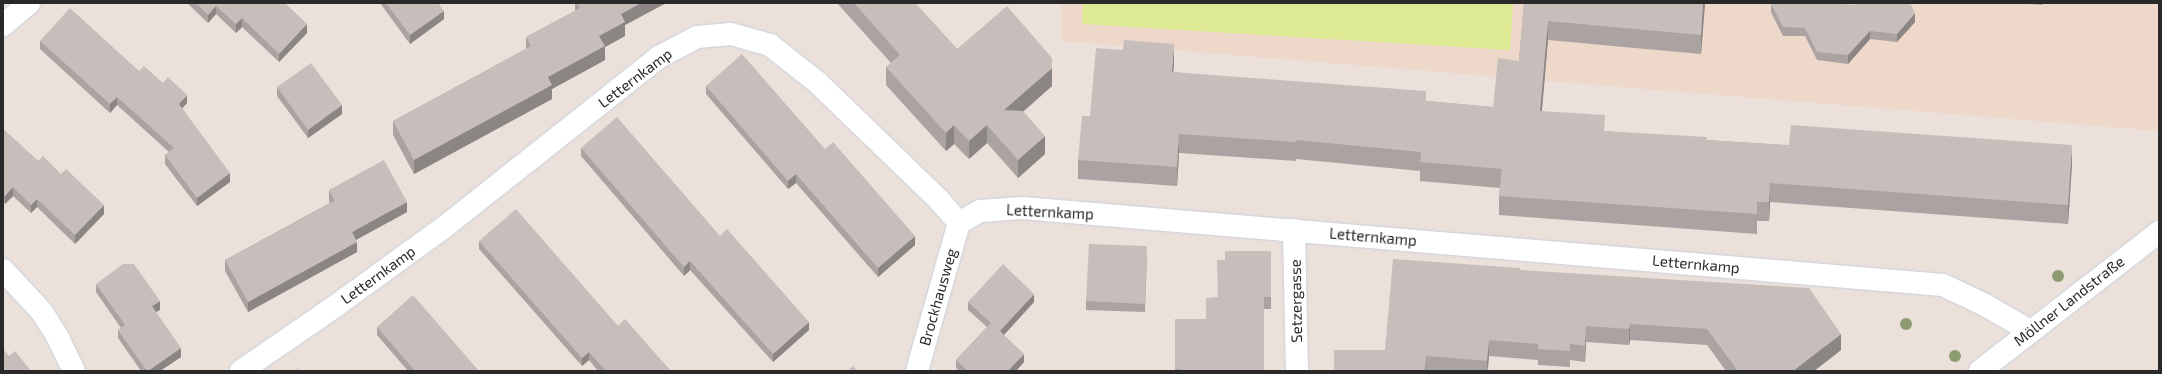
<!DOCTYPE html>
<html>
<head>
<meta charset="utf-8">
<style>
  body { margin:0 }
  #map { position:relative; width:2162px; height:374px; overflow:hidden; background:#ece0db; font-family:"Exo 2",sans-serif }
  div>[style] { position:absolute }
  .education>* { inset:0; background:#edd8ca }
  .pitch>* { inset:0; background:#deea93 }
  .roads { filter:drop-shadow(0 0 1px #c9d2db) drop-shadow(0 0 1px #c9d2db) }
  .street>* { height:22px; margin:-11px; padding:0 11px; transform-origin:11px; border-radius:11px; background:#fff }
  .secondary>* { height:22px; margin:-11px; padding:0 11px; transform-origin:11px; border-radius:11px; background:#fff }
  .trees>* { width:12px; height:12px; margin:-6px; border-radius:50%; background:#8d9d71 }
  .wall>* { inset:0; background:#aba3a1 }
  .shaded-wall>* { inset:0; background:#8b8583 }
  .building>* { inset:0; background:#c7bebb }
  span { translate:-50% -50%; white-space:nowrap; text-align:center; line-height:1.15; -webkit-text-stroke:3px #fff; paint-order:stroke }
  .street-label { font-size:15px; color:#292929 }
  .frame { position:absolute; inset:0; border:4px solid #292929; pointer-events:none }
</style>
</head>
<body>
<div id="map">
  <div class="education">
    <div style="clip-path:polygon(1062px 3px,2159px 3px,2159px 131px,1062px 41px)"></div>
  </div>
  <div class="pitch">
    <div style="clip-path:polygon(1083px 3px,1513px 3px,1510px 50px,1082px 24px)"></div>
  </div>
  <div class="roads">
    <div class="street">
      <div style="left:3px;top:25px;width:34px;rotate:-40deg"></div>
      <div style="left:959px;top:223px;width:24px;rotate:-30deg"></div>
      <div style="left:980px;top:211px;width:42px;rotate:-4.1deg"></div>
      <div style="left:1022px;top:208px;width:924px;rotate:4.78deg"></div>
      <div style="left:1943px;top:285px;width:47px;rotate:25.5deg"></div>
      <div style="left:1985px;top:305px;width:52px;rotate:30deg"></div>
      <div style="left:1294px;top:230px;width:141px;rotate:88.8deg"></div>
      <div style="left:3px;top:270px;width:57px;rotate:47.1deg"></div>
      <div style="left:42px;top:312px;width:31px;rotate:58deg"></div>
      <div style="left:58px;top:338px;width:37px;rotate:64deg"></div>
      <div style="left:241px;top:371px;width:116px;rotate:-34.5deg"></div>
      <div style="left:337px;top:305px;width:136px;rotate:-36deg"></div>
      <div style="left:447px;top:225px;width:270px;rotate:-38.4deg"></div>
      <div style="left:659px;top:57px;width:43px;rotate:-27.8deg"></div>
      <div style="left:697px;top:37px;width:34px;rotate:-5deg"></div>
      <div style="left:731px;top:34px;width:41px;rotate:15.8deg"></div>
      <div style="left:770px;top:45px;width:60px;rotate:38.2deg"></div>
      <div style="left:817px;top:82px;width:170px;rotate:44deg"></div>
      <div style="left:939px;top:200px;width:30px;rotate:49deg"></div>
      <div style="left:917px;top:371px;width:154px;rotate:-74.2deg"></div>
    </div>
    <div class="secondary">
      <div style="left:1980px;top:371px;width:227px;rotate:-37.8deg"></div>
    </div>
  </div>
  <div class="trees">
    <div style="left:2058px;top:276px"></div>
    <div style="left:1906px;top:324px"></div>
    <div style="left:1955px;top:356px"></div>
  </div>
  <div class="wall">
    <div style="clip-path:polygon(187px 3px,285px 3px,307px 33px,279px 62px,242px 27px,236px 33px,216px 14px,208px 23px)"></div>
    <div style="clip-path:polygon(380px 3px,438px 3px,444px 19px,410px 44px)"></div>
    <div style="clip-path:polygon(575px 3px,666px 3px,625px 25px,625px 36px,605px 47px,605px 60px,552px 89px,552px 99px,414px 174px,393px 135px,393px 121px,526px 49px,526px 37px,575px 11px)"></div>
    <div style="clip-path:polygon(837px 3px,915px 3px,957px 49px,1052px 86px,1023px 112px,1045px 154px,1018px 178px,987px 143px,969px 159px,954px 144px,946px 151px,886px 85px,886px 67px,891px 63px)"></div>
    <div style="clip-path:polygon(1524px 3px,1705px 3px,1701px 54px,1548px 40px,1542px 111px,1605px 131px,1707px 140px,2072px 164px,2068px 224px,1770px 202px,1769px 221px,1757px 221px,1757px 234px,1499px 215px,1499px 196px,1500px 188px,1420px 181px,1420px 171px,1296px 159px,1296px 161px,1179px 153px,1177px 186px,1078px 179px,1078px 160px,1090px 116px,1174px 63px,1173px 72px,1426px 101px,1493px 107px,1519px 61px)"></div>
    <div style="clip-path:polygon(2014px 3px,2043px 3px,2042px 5px)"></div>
    <div style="clip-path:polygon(1771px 4px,1915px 22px,1897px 42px,1870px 39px,1848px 64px,1817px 60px,1805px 36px,1783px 36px,1771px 12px)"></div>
    <div style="clip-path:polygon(40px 41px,139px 71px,163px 83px,187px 103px,182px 108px,230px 182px,197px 206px,165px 164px,165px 155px,169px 152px,117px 105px,110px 113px,40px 49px)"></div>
    <div style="clip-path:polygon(706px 86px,825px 149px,915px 245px,878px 277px,796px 183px,788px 189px,706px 94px)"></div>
    <div style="clip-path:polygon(277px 87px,342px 114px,308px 138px,277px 96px)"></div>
    <div style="clip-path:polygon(3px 129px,38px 161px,104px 214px,75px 244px,37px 207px,31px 213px,13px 196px,5px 204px,3px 202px)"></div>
    <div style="clip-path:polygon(581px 148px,720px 236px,809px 330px,773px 362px,690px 270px,684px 276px,581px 156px)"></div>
    <div style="clip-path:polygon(329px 190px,407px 212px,356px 240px,357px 252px,248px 312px,225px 271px,225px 260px,330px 203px,329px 201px)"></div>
    <div style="clip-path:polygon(479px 241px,618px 326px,671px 371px,598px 371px,589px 360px,582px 366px,479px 249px)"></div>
    <div style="clip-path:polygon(1271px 251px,1271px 309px,1264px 309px,1264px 371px,1175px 371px,1175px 319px,1206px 319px,1218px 297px,1225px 260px)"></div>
    <div style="clip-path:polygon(1147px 255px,1145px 312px,1086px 310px,1086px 301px)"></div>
    <div style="clip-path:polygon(1520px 270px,1841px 350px,1814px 371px,1726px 371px,1707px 345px,1630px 340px,1629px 345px,1586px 342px,1585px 362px,1570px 360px,1570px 367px,1538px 365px,1538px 360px,1489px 356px,1488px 371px,1334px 371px,1334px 350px,1385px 350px)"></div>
    <div style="clip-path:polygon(96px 284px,160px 310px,156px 312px,181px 357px,160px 371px,141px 371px,118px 338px,118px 330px,121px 328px,96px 292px)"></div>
    <div style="clip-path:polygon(968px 302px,1034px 302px,1004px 335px,1024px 362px,1016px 371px,959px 371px,956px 368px,956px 360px,987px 327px,968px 310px)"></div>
    <div style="clip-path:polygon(377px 327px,479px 371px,408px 371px,377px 335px)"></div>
  </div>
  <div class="shaded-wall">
    <div style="clip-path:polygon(641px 3px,666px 3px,625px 25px,625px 36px,605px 47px,605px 60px,552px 89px,552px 99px,414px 174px,414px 160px,548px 77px,599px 36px,621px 14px)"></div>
    <div style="clip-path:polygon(1703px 3px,1705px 3px,1701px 54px,1701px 35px)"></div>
    <div style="clip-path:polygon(216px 6px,216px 14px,208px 23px,208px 15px)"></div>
    <div style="clip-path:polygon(444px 11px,444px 19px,410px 44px,410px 35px)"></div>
    <div style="clip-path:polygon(1915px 13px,1915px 22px,1897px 42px,1897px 34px)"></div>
    <div style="clip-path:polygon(242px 18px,242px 27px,236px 33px,236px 24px)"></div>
    <div style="clip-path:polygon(1548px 21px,1548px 40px,1540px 130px,1540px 111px)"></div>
    <div style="clip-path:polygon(307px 24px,307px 33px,279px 62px,279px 54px)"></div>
    <div style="clip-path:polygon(1870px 31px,1870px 39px,1848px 64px,1848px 55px)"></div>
    <div style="clip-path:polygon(1174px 44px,1174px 63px,1172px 91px,1172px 72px)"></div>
    <div style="clip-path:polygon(1052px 68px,1052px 86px,1004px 128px,1004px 110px)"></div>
    <div style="clip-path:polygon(187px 95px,187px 103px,179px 112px,179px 104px)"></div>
    <div style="clip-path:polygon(117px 97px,117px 105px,110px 113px,110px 104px)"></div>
    <div style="clip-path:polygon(342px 105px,342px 114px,308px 138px,308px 130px)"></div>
    <div style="clip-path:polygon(954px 125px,954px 144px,946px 151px,946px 133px)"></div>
    <div style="clip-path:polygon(987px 125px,987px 143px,969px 159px,969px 141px)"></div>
    <div style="clip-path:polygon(1179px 134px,1179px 153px,1177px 186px,1177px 167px)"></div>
    <div style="clip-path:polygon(1045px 136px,1045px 154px,1018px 178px,1018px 160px)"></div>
    <div style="clip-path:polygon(2072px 145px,2072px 164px,2068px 224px,2068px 205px)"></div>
    <div style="clip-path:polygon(230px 173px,230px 182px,197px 206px,197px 198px)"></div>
    <div style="clip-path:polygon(796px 174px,796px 183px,788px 189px,788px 181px)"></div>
    <div style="clip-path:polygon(1770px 183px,1770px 202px,1769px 221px,1769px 202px)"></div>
    <div style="clip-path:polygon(13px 187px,13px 196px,5px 204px,5px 196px)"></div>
    <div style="clip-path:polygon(37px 199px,37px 207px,31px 213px,31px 205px)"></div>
    <div style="clip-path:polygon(407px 202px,407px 212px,352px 242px,352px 232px)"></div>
    <div style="clip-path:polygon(104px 205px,104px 214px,75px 244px,75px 235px)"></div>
    <div style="clip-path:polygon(915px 236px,915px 245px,878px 277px,878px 268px)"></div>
    <div style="clip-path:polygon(357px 242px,357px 252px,248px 312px,248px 302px)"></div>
    <div style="clip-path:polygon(690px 261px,690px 270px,684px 276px,684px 267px)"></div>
    <div style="clip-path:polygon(1034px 294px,1034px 302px,1000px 339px,1000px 331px)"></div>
    <div style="clip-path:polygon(160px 301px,160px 310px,152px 314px,152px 306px)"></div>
    <div style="clip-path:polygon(809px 322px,809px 330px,773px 362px,773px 354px)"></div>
    <div style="clip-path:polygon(1630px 324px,1630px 340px,1629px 345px,1629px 329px)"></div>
    <div style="clip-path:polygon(1586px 326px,1586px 342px,1585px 362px,1585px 346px)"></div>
    <div style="clip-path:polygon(1841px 334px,1841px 350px,1814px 371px,1793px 371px)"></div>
    <div style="clip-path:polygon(1489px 340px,1489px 356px,1487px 371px,1487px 361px)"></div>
    <div style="clip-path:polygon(181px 348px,181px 357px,160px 371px,148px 371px)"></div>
    <div style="clip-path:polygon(589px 352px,589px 360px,582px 366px,582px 358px)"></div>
    <div style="clip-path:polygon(1024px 354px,1024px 362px,1016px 371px,1008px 371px)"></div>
    <div style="clip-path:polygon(1426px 356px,1426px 371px,1425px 371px)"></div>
  </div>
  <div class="building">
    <div style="clip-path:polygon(196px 3px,285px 3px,307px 24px,279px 54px,242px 18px,236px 24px,216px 6px,208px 15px)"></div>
    <div style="clip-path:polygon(386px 3px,438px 3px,444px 11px,410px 35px)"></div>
    <div style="clip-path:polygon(577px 3px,641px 3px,621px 14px,625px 22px,599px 36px,605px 46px,548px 77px,552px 85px,414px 160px,393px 121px,531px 46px,526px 37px,580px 8px)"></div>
    <div style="clip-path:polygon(854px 3px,915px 3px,957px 49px,1007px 6px,1052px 58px,1052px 68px,1004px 110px,1023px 111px,1045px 136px,1018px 160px,987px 125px,969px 141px,954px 125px,946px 133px,886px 67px,900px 55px)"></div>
    <div style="clip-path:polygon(1524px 3px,1703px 3px,1701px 35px,1548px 21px,1540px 111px,1605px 115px,1604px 131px,1707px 137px,1706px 140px,1789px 145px,1791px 125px,2072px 145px,2068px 205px,1770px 183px,1769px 202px,1757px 202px,1757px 214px,1499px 196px,1502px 169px,1420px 162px,1421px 152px,1296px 140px,1296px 142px,1179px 134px,1177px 167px,1078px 160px,1082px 116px,1090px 116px,1096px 48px,1123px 50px,1124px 40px,1174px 44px,1172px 72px,1426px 91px,1426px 101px,1493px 107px,1498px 58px,1519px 61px)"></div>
    <div style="clip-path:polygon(1772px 3px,1834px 3px,1854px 5px,1857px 3px,1910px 3px,1915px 13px,1897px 34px,1870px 31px,1848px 55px,1817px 52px,1805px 28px,1783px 27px,1771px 4px)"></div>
    <div style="clip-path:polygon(70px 8px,139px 71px,144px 66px,163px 83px,168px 77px,187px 95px,179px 104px,230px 173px,197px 198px,165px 155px,174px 148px,117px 97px,110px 104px,40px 41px)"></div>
    <div style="clip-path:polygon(742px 54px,825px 149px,833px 142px,915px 236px,878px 268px,796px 174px,788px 181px,706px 86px)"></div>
    <div style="clip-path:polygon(311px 63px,342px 105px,308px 130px,277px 87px)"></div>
    <div style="clip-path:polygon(617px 117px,720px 236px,727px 229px,809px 322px,773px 354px,690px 261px,684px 267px,581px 148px)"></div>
    <div style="clip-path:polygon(3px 129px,38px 161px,43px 156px,61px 174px,66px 169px,104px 205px,75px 235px,37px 199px,31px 205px,13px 187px,5px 196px,3px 194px)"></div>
    <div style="clip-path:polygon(384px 160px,407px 202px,352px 232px,357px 242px,248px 302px,225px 260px,335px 201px,329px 190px)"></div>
    <div style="clip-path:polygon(516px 209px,618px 326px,625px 319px,671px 371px,606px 371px,589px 352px,582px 358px,479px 241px)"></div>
    <div style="clip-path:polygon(1089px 244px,1147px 246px,1145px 304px,1086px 301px)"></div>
    <div style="clip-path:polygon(1225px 251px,1271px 251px,1271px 297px,1264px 297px,1264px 371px,1180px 371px,1180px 369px,1175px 369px,1175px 319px,1206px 319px,1206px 298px,1218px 297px,1217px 260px,1225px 260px)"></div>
    <div style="clip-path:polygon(1393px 259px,1520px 268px,1520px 270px,1809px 288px,1841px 334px,1793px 371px,1738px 371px,1707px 329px,1630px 324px,1629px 329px,1586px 326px,1585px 346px,1570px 344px,1570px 351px,1538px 349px,1538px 344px,1489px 340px,1487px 361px,1426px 356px,1425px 371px,1334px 371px,1334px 350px,1385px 350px)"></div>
    <div style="clip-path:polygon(123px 264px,134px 264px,160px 301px,152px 306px,181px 348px,148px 371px,147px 371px,118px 330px,125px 325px,96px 284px)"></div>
    <div style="clip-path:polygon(1003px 264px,1034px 294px,1000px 331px,1024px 354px,1008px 371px,968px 371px,956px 360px,991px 323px,968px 302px)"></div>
    <div style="clip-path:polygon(413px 295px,479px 371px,415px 371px,377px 327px)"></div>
    <div style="clip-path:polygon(3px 349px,9px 356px,15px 351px,31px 371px,3px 371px)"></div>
    <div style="clip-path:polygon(853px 366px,857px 371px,847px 371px)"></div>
    <div style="clip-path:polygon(298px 368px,300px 371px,295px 371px)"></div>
  </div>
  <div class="street-label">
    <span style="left:635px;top:78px;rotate:-37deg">Letternkamp</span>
    <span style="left:1050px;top:212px;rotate:3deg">Letternkamp</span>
    <span style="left:1373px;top:237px;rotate:5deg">Letternkamp</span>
    <span style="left:1696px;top:264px;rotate:5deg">Letternkamp</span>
    <span style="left:378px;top:275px;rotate:-36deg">Letternkamp</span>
    <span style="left:938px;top:297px;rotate:-74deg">Brockhausweg</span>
    <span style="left:1296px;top:301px;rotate:-91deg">Setzergasse</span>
    <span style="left:2069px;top:301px;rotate:-38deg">Möllner Landstraße</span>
  </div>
  <div class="frame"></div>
</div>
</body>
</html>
